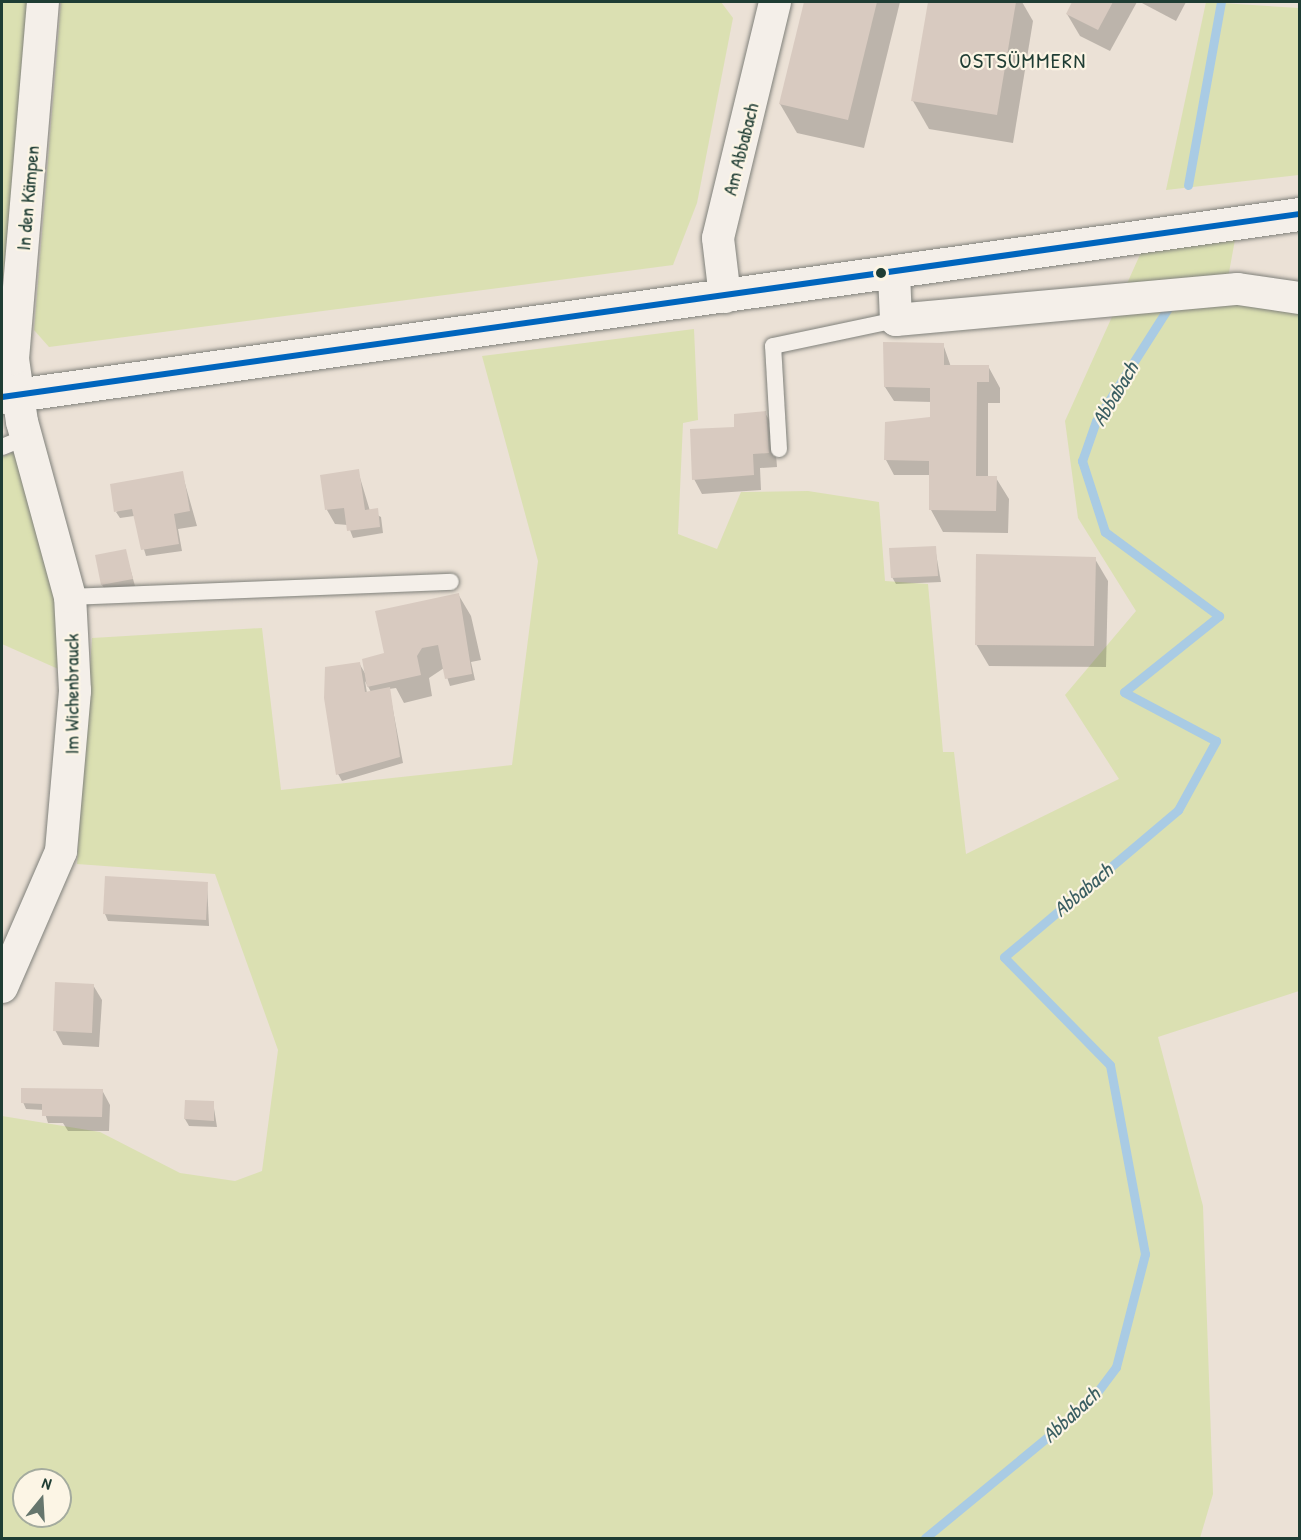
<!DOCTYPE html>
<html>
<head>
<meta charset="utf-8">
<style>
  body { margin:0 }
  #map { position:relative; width:1301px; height:1540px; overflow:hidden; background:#ebe1d6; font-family:"Patrick Hand",sans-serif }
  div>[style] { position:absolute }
  .green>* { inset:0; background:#dbe0b2 }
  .shadow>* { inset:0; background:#0003 }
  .stream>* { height:9px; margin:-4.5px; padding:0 4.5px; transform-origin:4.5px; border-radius:4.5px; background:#a9cbe4 }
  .building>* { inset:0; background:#d8cac0 }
  .roads { filter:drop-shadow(0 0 2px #80817b) drop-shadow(0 0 2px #80817b) }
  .service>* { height:16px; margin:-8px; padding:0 8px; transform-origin:8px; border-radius:8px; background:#f4efe9 }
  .minor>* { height:32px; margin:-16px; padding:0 16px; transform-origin:16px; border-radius:16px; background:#f4efe9 }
  .secondary>* { height:33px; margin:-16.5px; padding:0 16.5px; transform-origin:16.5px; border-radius:16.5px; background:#f4efe9 }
  .bus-1>* { height:6px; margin:-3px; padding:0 3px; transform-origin:3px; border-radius:3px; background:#0065bd }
  .dots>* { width:16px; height:16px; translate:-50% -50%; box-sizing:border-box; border:3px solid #fcf5e5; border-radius:50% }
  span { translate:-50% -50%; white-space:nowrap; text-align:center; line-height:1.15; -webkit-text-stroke:4.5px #fcf5e5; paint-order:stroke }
  .street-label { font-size:20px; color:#1f3d34 }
  .water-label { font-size:21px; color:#3a5e62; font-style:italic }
  .quarter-label { font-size:22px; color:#1f3d34; letter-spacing:1.5px }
  .frame { position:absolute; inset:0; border:3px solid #1f3d34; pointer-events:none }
  .north { position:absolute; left:12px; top:1468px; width:60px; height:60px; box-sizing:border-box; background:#fcf5e5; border:2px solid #a4ab9e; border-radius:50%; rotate:18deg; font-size:16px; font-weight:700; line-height:24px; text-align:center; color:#1f3d34 }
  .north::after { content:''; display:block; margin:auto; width:21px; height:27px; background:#66766d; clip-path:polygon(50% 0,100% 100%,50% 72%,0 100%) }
</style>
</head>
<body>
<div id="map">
  <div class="green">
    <div style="clip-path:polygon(2px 2px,29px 2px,2px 292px)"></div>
    <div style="clip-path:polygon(61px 2px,721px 2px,733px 18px,697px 203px,673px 265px,49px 347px,34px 330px)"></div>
    <div style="clip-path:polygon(1206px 2px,1299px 8px,1299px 175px,1166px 190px)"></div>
    <div style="clip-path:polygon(evenodd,1236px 234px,1224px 300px,1299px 306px,1299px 991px,1158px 1037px,1203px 1206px,1213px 1494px,1200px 1538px,2px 1538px,2px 1116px,100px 1132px,180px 1173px,235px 1181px,262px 1171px,278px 1050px,215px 874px,77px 864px,92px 638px,262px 628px,281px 790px,512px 765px,538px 561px,482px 356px,694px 329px,698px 420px,683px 423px,678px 534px,717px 549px,741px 492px,808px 491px,879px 502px,885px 581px,928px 584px,943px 752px,954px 752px,966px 854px,1119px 779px,1065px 695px,1136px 611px,1078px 518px,1065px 421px,1143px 248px,1236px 234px,24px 1480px,60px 1480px,60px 1516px,24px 1516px,24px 1480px)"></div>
    <div style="clip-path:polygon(20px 449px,61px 599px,65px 672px,2px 644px,2px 457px)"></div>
  </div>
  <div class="shadow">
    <div style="clip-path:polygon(806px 2px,900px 2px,864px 148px,797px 133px,780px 104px)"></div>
    <div style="clip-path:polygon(930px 2px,1022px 2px,1033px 21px,1013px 143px,929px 129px,913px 101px)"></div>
    <div style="clip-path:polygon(1074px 2px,1137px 2px,1110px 51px,1080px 36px,1067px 14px)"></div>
    <div style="clip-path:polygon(1140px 2px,1186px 2px,1176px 21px)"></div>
    <div style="clip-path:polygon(943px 344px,951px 367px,988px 366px,1000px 388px,1000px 403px,988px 403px,988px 477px,996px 478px,1009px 499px,1008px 533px,943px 532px,931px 510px,931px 475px,894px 475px,886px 460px,931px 423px,932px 402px,894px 401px,885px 387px)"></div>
    <div style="clip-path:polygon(765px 413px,774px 428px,777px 467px,760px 468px,761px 490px,702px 494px,694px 479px,736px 428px)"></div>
    <div style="clip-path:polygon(358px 471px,370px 511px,381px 517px,383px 533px,353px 538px,348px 525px,335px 524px,327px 510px,322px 476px)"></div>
    <div style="clip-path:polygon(182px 473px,197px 526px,178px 529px,182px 551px,146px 556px,134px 516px,120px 518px,116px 512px)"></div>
    <div style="clip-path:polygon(935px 548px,941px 582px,896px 584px,892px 577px)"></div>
    <div style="clip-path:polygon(125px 550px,135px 586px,106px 591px,102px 585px)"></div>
    <div style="clip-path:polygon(1095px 559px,1108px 581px,1106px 667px,989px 666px,976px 644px)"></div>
    <div style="clip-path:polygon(evenodd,458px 594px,471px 616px,481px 660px,471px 662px,475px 680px,450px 686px,444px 668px,429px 678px,432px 696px,404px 703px,396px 688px,389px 689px,403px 763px,342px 781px,338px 774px,359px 663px,366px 675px,458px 594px,365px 681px,371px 692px,367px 693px,365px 681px)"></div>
    <div style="clip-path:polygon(207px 883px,209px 926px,108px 921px,105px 914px)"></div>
    <div style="clip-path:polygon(93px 985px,102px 1000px,99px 1047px,63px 1045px,55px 1030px)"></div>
    <div style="clip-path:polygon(102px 1090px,110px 1105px,109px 1131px,68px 1131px,63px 1123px,48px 1123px,44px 1110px,26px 1109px,23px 1102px)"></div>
    <div style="clip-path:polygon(213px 1102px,217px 1127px,189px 1126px,185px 1119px)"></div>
  </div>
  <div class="stream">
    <div style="left:1188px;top:185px;width:186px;rotate:-79.8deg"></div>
    <div style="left:925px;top:1538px;width:212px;rotate:-39.5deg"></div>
    <div style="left:1089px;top:1403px;width:45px;rotate:-53.1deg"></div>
    <div style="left:1116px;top:1367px;width:117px;rotate:-75.6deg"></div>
    <div style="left:1145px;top:1254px;width:192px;rotate:-100.5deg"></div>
    <div style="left:1110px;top:1065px;width:151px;rotate:-134.5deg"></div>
    <div style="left:1004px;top:957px;width:228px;rotate:-40.2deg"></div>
    <div style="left:1178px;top:810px;width:79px;rotate:-61.2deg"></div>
    <div style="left:1216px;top:741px;width:104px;rotate:-152deg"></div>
    <div style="left:1124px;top:692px;width:122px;rotate:-38.7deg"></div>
    <div style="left:1219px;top:616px;width:142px;rotate:-143.6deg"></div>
    <div style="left:1105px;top:532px;width:75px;rotate:-107.9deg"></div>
    <div style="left:1082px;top:461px;width:42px;rotate:-70.7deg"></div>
    <div style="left:1096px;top:421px;width:134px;rotate:-57.5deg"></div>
  </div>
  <div class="building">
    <div style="clip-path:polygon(804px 2px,877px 2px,848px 120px,779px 104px)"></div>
    <div style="clip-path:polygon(928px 2px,1016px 2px,997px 115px,911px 101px)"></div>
    <div style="clip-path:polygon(1072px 2px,1113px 2px,1098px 30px,1066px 14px)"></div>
    <div style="clip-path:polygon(883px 342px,944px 343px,944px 365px,989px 365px,989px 382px,977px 382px,976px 476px,997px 476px,996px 511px,929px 510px,929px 461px,884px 460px,885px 422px,930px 417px,930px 388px,884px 387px)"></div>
    <div style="clip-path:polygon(766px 411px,769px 453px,753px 454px,754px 475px,692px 480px,690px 429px,734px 427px,734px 414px)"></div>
    <div style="clip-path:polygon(359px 469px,365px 510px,378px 508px,380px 527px,347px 531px,344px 508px,325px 510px,320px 475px)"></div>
    <div style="clip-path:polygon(183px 471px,190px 511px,174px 514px,179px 544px,141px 550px,132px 509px,114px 512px,110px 484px)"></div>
    <div style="clip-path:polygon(936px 546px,938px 576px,891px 578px,889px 548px)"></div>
    <div style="clip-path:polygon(126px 549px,133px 579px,101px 585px,95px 555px)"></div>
    <div style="clip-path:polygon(976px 554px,1096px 557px,1094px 646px,975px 645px)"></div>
    <div style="clip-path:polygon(459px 593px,472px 674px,445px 679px,438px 645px,422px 648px,417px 656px,421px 675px,367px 687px,362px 659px,384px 653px,375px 611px)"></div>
    <div style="clip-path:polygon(360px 662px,365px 692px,390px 687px,400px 757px,336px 775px,324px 698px,325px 667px)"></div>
    <div style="clip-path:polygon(105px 876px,208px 882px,206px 920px,103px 914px)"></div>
    <div style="clip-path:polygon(55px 982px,94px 984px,92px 1033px,53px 1031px)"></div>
    <div style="clip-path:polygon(21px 1088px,103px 1089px,102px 1117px,42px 1116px,42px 1104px,21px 1103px)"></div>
    <div style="clip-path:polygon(185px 1100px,214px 1101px,214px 1121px,184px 1119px)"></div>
  </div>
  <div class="roads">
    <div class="service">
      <div style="left:2px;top:447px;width:27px;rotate:-22deg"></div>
      <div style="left:779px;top:449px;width:103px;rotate:-93.3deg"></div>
      <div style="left:773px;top:346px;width:126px;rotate:-11.9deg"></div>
      <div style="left:70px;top:597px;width:381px;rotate:-2.3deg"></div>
    </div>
    <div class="minor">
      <div style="left:894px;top:273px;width:47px;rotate:87.6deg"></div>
      <div style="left:896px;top:320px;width:343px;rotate:-5.2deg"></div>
      <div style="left:1238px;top:289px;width:63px;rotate:8.3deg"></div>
      <div style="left:725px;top:297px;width:59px;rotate:-96.8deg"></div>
      <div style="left:718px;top:238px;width:243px;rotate:-76.4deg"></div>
      <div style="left:2px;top:987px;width:148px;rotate:-66.5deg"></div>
      <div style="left:61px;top:851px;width:161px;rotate:-85deg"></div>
      <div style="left:75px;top:691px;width:94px;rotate:-93deg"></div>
      <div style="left:70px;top:597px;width:181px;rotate:-105.3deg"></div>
      <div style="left:22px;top:422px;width:64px;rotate:-98.1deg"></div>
      <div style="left:13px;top:359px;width:358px;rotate:-85.2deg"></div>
    </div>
    <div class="secondary">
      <div style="left:2px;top:397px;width:1311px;rotate:-8.03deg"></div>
    </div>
  </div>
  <div class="bus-1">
    <div style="left:2px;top:397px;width:1311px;rotate:-8.03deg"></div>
  </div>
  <div class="dots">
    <div style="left:881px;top:273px;background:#1f3d34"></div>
  </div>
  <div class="street-label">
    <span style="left:740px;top:149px;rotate:-76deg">Am Abbabach</span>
    <span style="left:27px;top:198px;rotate:-85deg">In den Kämpen</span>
    <span style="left:71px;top:694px;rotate:-90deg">Im Wichenbrauck</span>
  </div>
  <div class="water-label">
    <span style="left:1115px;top:394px;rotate:-59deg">Abbabach</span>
    <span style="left:1083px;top:890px;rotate:-40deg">Abbabach</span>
    <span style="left:1071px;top:1415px;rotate:-43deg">Abbabach</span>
  </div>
  <div class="quarter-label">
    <span style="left:1023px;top:61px">OSTSÜMMERN</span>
  </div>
  <div class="frame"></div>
  <div class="north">N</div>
</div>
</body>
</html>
